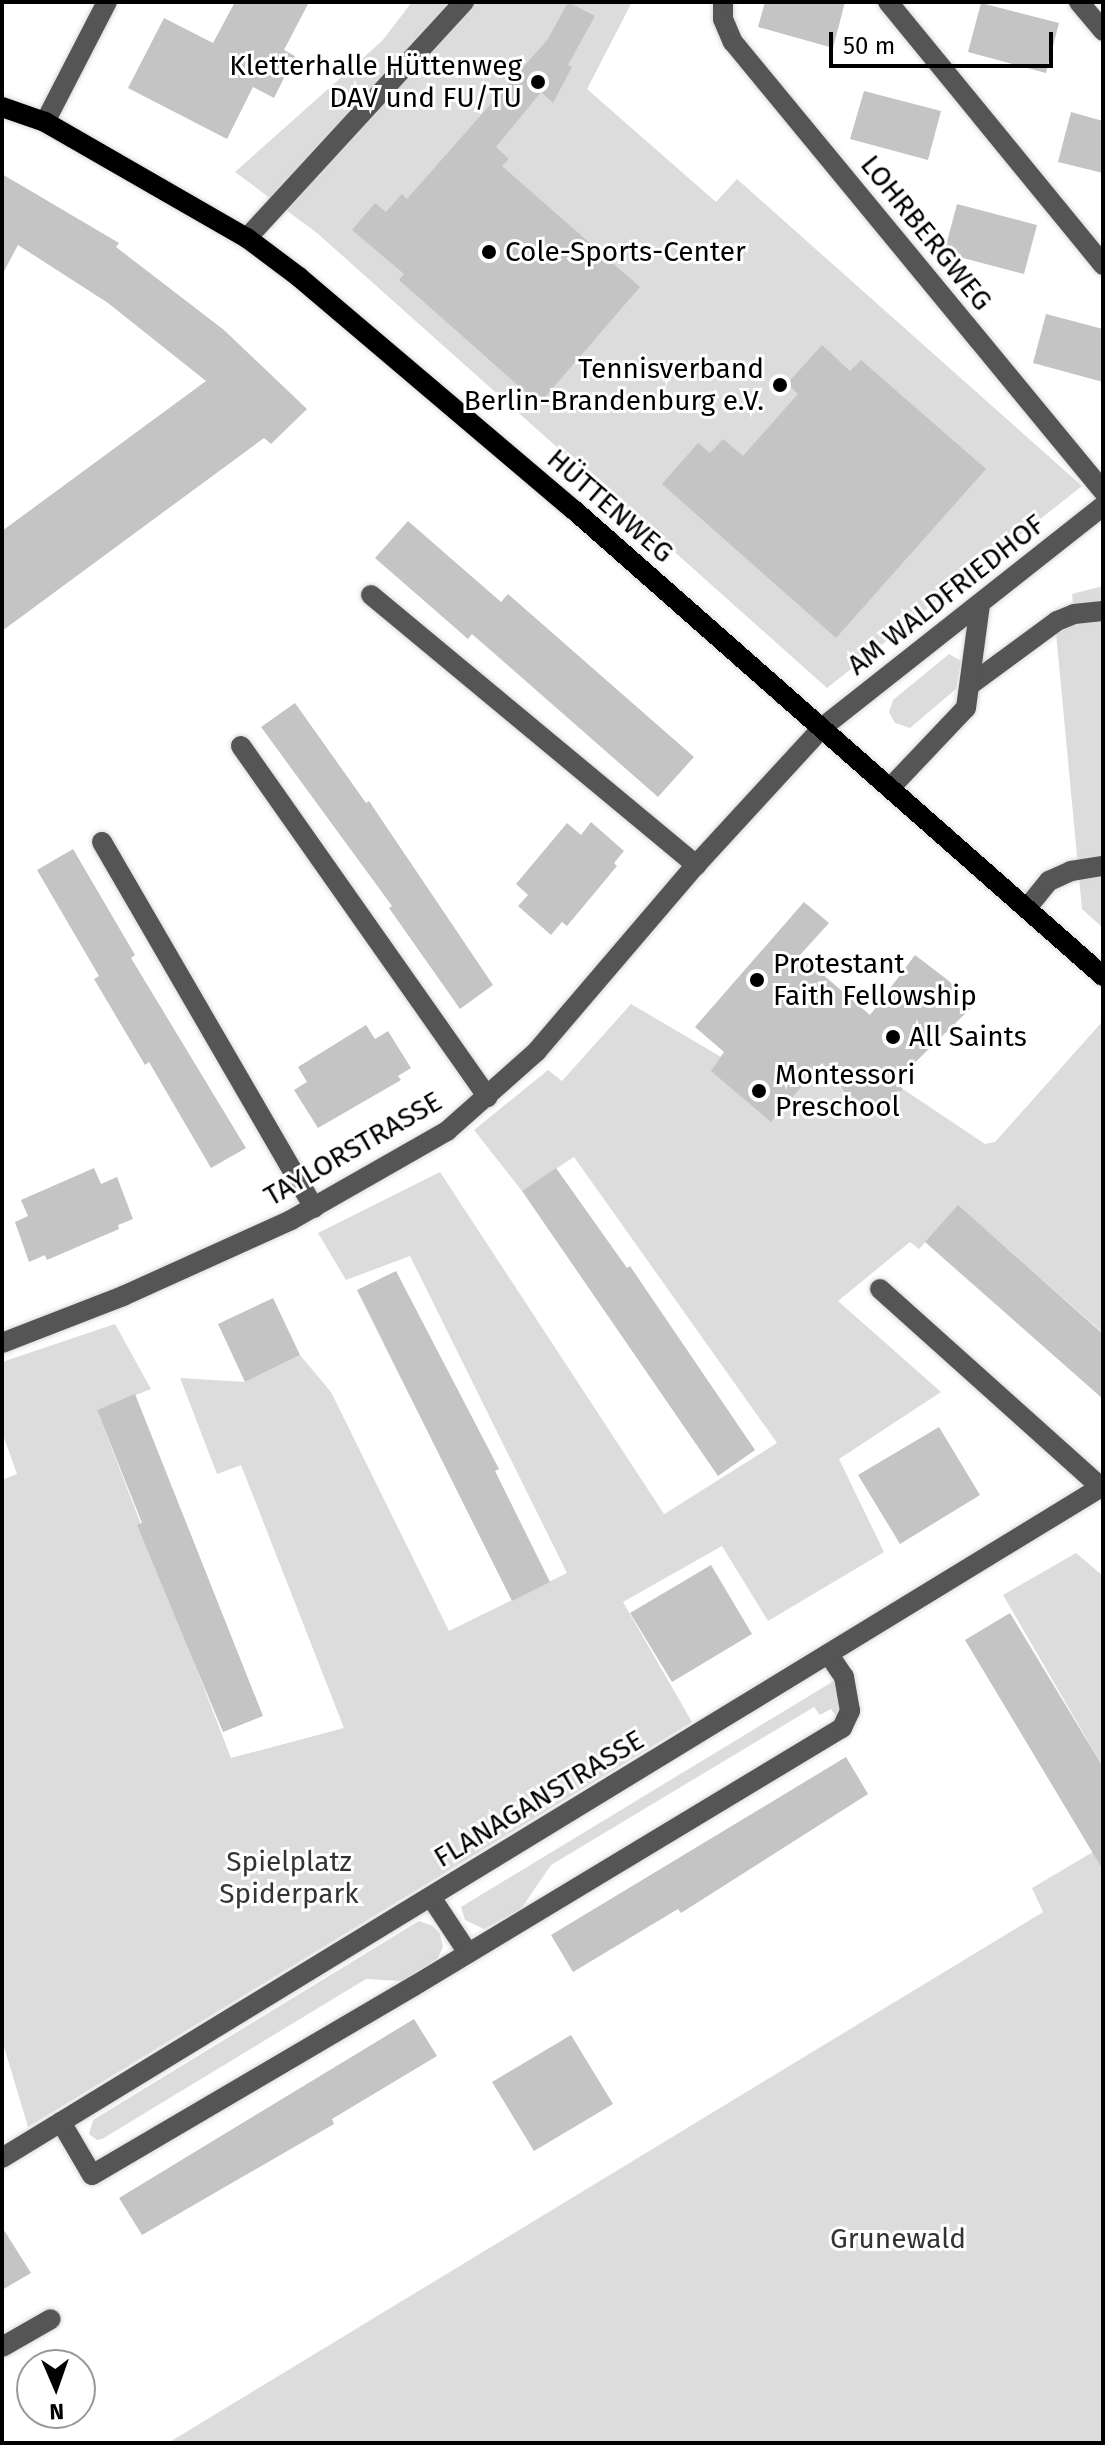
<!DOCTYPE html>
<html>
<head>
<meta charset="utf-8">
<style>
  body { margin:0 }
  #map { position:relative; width:1105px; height:2445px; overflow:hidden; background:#fff; font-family:"Fira Sans",sans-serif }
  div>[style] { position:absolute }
  .green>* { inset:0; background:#dcdcdc }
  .building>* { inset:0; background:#c4c4c4 }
  .roads { filter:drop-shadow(0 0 2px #dbdbdb) drop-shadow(0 0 2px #dbdbdb) }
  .minor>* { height:20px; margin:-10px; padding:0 10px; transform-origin:10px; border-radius:10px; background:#555 }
  .major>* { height:20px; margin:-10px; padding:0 10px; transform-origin:10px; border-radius:10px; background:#000 }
  .dots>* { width:22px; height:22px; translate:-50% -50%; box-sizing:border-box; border:4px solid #fff; border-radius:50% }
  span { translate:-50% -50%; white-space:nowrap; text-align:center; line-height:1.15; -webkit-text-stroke:6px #fff; paint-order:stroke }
  .poi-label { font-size:28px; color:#000 }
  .right { translate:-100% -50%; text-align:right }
  .left { translate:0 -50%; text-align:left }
  .street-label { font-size:28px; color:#000 }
  .park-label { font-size:28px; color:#333 }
  .frame { position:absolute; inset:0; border:4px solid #000; pointer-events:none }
  .north { position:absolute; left:16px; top:2349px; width:80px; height:80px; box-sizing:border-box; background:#fff; border:2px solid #999; border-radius:50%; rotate:178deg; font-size:22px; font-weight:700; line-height:32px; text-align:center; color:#000 }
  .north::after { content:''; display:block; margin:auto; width:28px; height:36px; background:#000; clip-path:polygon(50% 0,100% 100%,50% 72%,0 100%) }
  .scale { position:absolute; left:829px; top:32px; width:224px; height:36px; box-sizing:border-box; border:4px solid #000; border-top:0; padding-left:10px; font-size:24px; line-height:28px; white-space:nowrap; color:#000; -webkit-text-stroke:6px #fff; paint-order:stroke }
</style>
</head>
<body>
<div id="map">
  <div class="green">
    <div style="clip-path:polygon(412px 2px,632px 2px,587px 89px,716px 202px,737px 179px,1082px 486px,827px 688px,317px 233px,235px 172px,382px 41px)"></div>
    <div style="clip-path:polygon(1103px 586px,1103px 928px,1082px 909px,1056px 633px,1075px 621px,1072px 594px)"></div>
    <div style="clip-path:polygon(949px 654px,961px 661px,956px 689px,910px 728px,895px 723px,889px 712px,893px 700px)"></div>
    <div style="clip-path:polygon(631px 1004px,791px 1098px,815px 1071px,881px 1114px,903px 1089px,985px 1144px,995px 1142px,1101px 1023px,1103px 1333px,958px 1206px,919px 1249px,910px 1242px,838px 1301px,941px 1392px,839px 1459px,884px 1552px,768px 1621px,722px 1546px,623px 1602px,692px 1722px,28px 2127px,2px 2040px,2px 1480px,17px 1474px,2px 1432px,2px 1362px,115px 1324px,151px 1389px,97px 1410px,231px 1758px,344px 1728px,241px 1465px,217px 1474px,180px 1378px,245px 1382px,300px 1355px,331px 1392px,449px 1631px,567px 1573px,410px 1256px,346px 1280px,318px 1233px,440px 1172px,664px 1514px,577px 1569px,777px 1443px,574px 1157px,522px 1191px,474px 1130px,548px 1070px,562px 1081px)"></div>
    <div style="clip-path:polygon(1076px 1553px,1103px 1576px,1103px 1767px,1003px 1595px)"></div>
    <div style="clip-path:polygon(837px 1679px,840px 1692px,837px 1718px,831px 1709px,820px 1715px,814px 1707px,551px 1865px,521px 1909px,484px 1929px,465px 1920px,461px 1907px)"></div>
    <div style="clip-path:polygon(1103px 1846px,1103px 2443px,168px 2443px,1043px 1912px,1032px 1888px)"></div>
    <div style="clip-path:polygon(419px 1921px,433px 1926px,440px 1934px,443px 1947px,437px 1959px,402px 1981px,366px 1979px,102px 2139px,97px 2140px,89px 2134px,93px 2120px)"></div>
  </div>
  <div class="building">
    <div style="clip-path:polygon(235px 2px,309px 2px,284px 50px,295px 56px,274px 98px,253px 87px,227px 139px,128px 88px,164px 18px,213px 43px)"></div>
    <div style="clip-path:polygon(568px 2px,595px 16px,568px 65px,572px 67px,553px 103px,541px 92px,496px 147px,509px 159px,502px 166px,640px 287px,539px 404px,399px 280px,404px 274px,352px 230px,375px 203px,386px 212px,402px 194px,407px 199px,548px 39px)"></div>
    <div style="clip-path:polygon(765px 2px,845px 2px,833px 48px,758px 27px)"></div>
    <div style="clip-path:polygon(981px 3px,1059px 23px,1046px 73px,968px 52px)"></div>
    <div style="clip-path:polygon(864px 91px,941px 111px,928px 160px,850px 139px)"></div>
    <div style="clip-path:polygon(1071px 112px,1103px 121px,1103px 173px,1058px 162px)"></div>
    <div style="clip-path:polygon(2px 174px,119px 243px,116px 247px,224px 330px,307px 409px,271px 444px,264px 438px,2px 631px,2px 531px,206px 381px,108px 303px,18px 245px,2px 275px)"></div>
    <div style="clip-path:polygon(957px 204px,1037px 225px,1024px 274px,944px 253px)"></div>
    <div style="clip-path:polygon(1046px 314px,1103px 329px,1103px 382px,1033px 363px)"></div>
    <div style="clip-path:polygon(822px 345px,850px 371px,861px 360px,986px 469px,836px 638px,662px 484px,698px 443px,710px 453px,723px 439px,743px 456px,798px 394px,787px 384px)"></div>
    <div style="clip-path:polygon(408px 521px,501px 602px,508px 594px,694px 757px,658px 797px,472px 634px,468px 639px,375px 558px)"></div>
    <div style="clip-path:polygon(295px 703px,366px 803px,369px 801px,493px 985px,460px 1009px,389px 908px,392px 906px,261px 727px)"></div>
    <div style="clip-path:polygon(591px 822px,624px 851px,614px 863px,617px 866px,567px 926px,562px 922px,551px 935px,518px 906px,528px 895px,516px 884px,567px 823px,581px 835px)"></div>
    <div style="clip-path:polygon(73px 849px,135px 955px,131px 958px,246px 1148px,211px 1168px,149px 1062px,145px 1065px,94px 979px,99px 976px,37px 870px)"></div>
    <div style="clip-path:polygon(804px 902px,829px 923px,800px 955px,870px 1015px,915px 955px,949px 981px,973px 1006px,895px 1082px,903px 1089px,881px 1114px,844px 1091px,822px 1063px,771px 1122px,711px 1071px,724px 1052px,695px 1027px)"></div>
    <div style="clip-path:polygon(366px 1025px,375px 1039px,388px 1031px,411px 1068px,398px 1076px,401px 1080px,318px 1128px,294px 1090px,307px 1082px,298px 1067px)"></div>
    <div style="clip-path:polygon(94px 1168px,101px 1184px,117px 1177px,133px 1219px,118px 1225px,119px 1229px,47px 1260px,45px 1255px,29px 1262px,15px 1222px,28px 1216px,21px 1200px)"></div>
    <div style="clip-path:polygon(556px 1168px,627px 1268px,630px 1266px,755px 1450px,718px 1476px,522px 1191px)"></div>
    <div style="clip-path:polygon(958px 1205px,1103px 1334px,1103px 1399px,925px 1242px)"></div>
    <div style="clip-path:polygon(396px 1271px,499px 1469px,495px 1471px,550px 1582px,512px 1601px,357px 1290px)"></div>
    <div style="clip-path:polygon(273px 1298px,300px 1355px,245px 1382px,218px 1324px)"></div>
    <div style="clip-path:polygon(135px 1394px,263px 1716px,223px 1732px,137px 1525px,142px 1523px,97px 1410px)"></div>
    <div style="clip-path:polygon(939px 1427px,980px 1495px,900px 1544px,858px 1475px)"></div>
    <div style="clip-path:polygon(711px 1565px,752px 1634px,672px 1682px,630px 1613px)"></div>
    <div style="clip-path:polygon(1010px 1613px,1103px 1767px,1103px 1870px,965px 1640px)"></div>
    <div style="clip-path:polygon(846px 1757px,868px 1794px,681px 1913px,678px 1909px,573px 1972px,551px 1935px)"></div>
    <div style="clip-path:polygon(414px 2019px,437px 2056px,332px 2119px,334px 2124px,142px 2235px,119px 2198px)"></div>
    <div style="clip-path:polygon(571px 2035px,613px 2104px,534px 2151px,492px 2082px)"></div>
    <div style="clip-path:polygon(2px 2227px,31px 2273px,2px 2290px)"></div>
  </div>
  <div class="roads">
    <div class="minor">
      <div style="left:723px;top:2px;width:17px;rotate:90deg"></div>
      <div style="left:723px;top:19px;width:25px;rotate:67deg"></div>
      <div style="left:733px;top:42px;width:582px;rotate:50.51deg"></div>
      <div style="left:888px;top:2px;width:340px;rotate:50.7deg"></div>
      <div style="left:1079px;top:2px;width:38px;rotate:50deg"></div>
      <div style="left:45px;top:122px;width:135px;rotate:-62.7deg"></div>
      <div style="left:247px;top:238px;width:321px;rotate:-47.4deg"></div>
      <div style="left:371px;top:595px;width:423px;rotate:39.7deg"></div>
      <div style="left:970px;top:685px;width:108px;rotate:-36.3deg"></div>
      <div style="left:1057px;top:621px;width:18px;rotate:-22deg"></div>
      <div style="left:1074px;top:614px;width:29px;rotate:-6deg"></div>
      <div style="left:241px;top:746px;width:429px;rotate:54.9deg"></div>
      <div style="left:890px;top:788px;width:110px;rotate:-46.5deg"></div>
      <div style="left:966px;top:708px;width:104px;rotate:-82.3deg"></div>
      <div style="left:102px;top:842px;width:423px;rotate:59.9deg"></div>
      <div style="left:1027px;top:908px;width:35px;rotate:-51deg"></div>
      <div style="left:1049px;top:881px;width:24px;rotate:-24deg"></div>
      <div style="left:1071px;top:871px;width:32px;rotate:-9deg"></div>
      <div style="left:880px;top:1289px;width:297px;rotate:41.9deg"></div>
      <div style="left:2px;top:1343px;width:130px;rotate:-21.2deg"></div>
      <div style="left:123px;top:1296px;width:184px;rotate:-24.3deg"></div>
      <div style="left:291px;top:1220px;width:180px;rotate:-29.7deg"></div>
      <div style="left:447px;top:1131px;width:120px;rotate:-41.6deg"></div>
      <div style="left:537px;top:1051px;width:245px;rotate:-49.5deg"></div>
      <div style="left:696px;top:865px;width:188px;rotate:-47.4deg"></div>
      <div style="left:823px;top:727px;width:357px;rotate:-38.3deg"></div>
      <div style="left:431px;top:1897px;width:67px;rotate:56.5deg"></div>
      <div style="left:61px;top:2122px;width:61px;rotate:59.7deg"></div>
      <div style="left:92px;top:2175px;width:373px;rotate:-30.4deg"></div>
      <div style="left:414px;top:1986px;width:500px;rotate:-31.1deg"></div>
      <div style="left:842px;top:1728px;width:19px;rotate:-65deg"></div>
      <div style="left:850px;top:1711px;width:35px;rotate:-100deg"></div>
      <div style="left:844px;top:1677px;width:27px;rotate:-124deg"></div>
      <div style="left:2px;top:2158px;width:1290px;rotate:-31.4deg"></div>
      <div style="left:2px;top:2347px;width:56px;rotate:-29.7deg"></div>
    </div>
    <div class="major">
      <div style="left:2px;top:107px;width:46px;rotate:19.2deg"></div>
      <div style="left:45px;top:122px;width:233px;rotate:29.9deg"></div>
      <div style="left:247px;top:238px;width:65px;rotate:36.9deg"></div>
      <div style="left:299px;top:277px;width:360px;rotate:40.3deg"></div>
      <div style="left:574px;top:510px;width:705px;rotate:41.38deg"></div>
    </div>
  </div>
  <div class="dots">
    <div style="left:538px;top:82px;background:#000"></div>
    <div style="left:489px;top:252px;background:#000"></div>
    <div style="left:780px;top:385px;background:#000"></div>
    <div style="left:757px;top:980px;background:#000"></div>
    <div style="left:893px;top:1037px;background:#000"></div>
    <div style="left:759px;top:1091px;background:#000"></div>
  </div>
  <div class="poi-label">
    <span class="right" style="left:522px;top:82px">Kletterhalle Hüttenweg<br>DAV und FU/TU</span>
    <span class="left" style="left:505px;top:252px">Cole-Sports-Center</span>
    <span class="right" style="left:764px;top:385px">Tennisverband<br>Berlin-Brandenburg e.V.</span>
    <span class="left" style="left:773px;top:980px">Protestant<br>Faith Fellowship</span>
    <span class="left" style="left:909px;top:1037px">All Saints</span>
    <span class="left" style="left:775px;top:1091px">Montessori<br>Preschool</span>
  </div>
  <div class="street-label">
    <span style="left:926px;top:233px;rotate:51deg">LOHRBERGWEG</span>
    <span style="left:610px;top:506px;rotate:41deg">HÜTTENWEG</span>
    <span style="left:946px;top:595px;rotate:-38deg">AM WALDFRIEDHOF</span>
    <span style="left:353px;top:1149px;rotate:-30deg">TAYLORSTRASSE</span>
    <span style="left:539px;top:1799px;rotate:-31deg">FLANAGANSTRASSE</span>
  </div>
  <div class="park-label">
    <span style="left:289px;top:1878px">Spielplatz<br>Spiderpark</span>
    <span style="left:898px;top:2239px">Grunewald</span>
  </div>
  <div class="frame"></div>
  <div class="north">N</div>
  <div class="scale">50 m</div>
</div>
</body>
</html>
